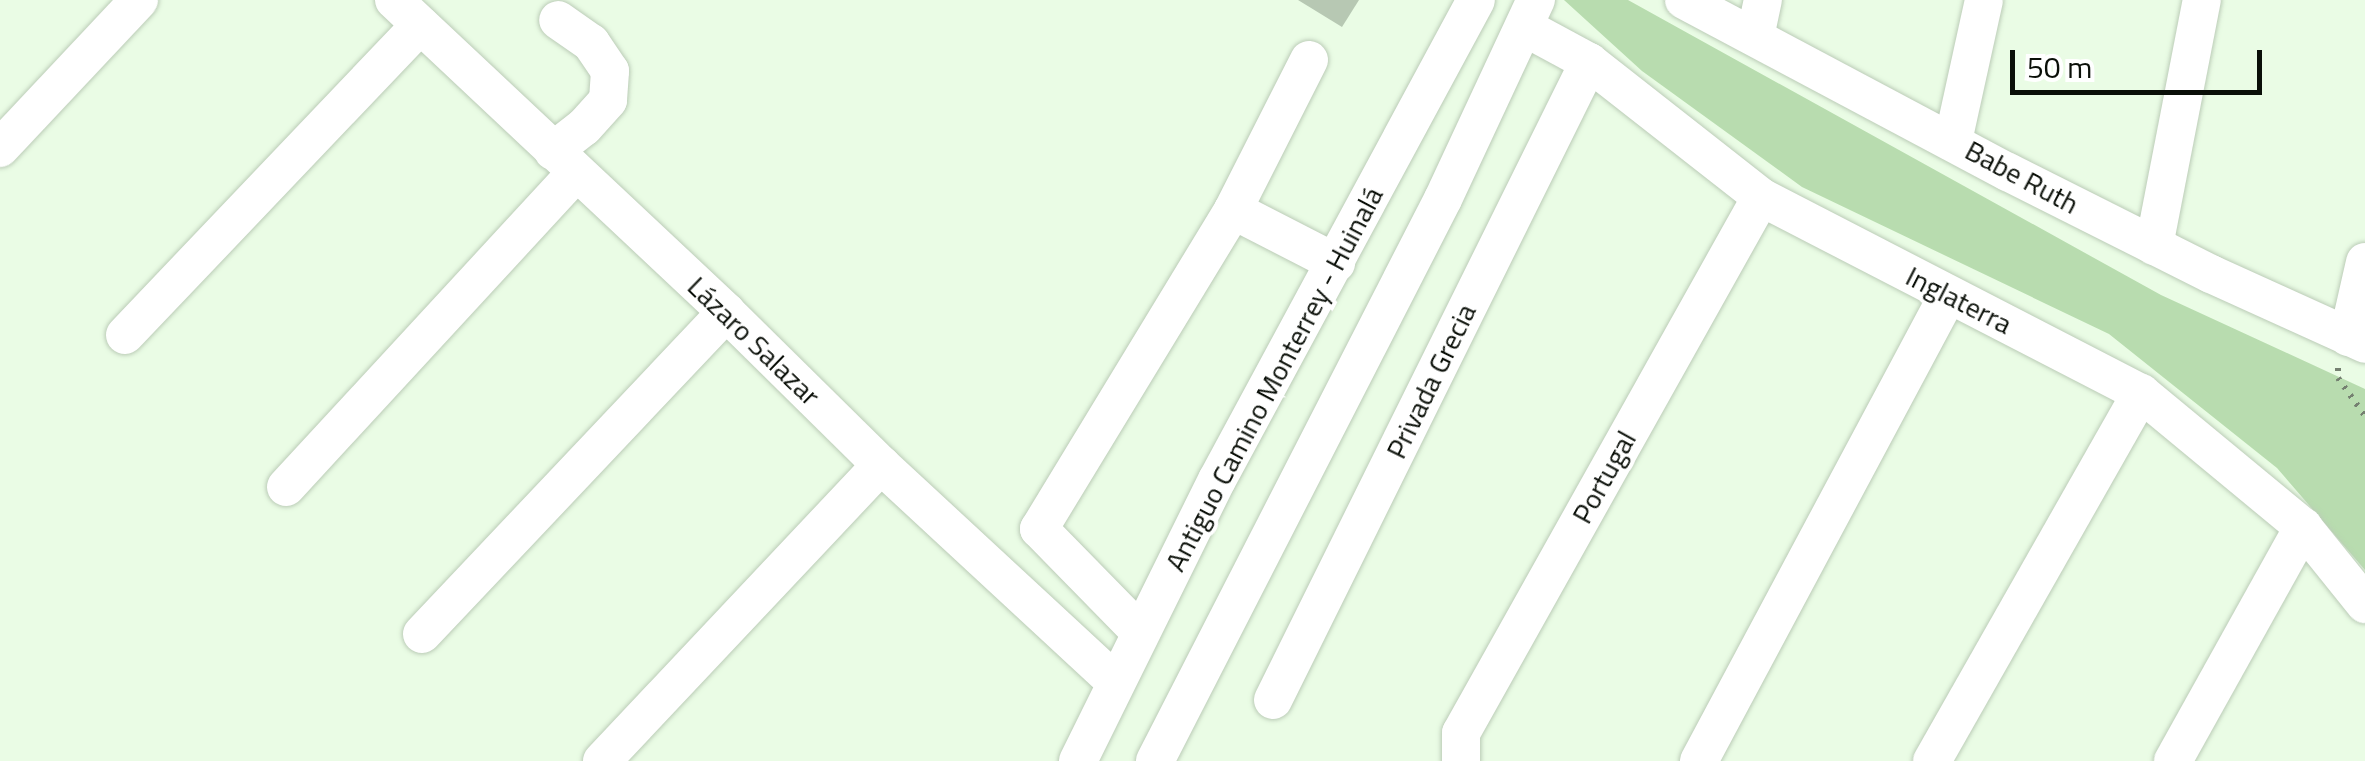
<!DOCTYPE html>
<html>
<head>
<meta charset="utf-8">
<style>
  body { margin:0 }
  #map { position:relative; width:2365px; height:761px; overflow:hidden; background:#eafce5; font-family:"Titillium Web",sans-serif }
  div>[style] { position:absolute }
  .green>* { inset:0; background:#b8dcaf }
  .building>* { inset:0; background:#b7c8b3 }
  .path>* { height:6px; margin-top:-3px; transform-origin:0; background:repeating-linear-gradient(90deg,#758071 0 2.5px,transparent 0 10.5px) }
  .roads { filter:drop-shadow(0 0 2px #bbccb7) drop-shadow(0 0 2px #bbccb7) }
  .minor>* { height:38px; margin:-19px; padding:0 19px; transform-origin:19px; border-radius:19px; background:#fff }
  span { translate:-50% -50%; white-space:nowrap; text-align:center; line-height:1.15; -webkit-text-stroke:8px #fff; paint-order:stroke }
  .street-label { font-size:28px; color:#0a0f08 }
  .scale { position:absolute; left:2010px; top:50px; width:252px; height:45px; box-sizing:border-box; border:5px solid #0a0f08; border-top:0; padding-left:12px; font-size:30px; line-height:35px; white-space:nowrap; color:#0a0f08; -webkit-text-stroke:8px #fff; paint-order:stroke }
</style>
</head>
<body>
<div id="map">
  <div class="green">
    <div style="clip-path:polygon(1564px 0,1628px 0,2161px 295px,2365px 389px,2365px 570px,2277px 468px,2109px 334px,1802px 187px,1642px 71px)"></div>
  </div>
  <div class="building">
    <div style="clip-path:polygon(1298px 0,1359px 0,1342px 27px)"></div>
  </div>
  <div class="path">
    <div style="left:2338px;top:368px;width:10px;rotate:90deg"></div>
    <div style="left:2338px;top:378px;width:47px;rotate:54.6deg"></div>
  </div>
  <div class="roads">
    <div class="minor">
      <div style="left:394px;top:0;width:456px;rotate:43.2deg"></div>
      <div style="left:726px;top:312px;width:218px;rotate:44.6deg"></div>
      <div style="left:881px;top:465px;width:318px;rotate:42.8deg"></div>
      <div style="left:1684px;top:0;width:367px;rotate:28deg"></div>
      <div style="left:2008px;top:172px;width:227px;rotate:26.7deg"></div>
      <div style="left:2211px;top:274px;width:169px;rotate:24.4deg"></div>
      <div style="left:1526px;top:28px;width:72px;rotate:28.4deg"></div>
      <div style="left:1589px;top:62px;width:219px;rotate:38.1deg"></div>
      <div style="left:1761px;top:197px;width:428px;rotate:27.3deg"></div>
      <div style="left:2141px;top:393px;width:210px;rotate:39.6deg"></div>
      <div style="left:2303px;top:527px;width:99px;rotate:51.2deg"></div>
      <div style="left:1755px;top:37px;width:38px;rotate:-78deg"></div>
      <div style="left:1309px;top:60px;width:168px;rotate:116.9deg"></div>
      <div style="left:1233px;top:210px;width:116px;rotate:27.2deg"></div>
      <div style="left:1953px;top:141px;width:144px;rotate:-77.6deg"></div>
      <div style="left:0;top:148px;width:203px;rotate:-46.8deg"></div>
      <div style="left:553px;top:151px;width:39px;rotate:-38deg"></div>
      <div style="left:584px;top:127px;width:36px;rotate:-48deg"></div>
      <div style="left:608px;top:100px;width:29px;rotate:-86deg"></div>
      <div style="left:610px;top:71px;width:34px;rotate:-124deg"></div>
      <div style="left:591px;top:43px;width:40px;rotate:-145.1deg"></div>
      <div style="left:2154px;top:246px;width:251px;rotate:-79deg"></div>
      <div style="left:125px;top:335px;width:428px;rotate:-46.4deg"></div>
      <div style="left:2348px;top:337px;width:77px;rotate:-77.2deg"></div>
      <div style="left:286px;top:487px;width:427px;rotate:-47.3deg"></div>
      <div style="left:1139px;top:631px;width:143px;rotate:-134.4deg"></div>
      <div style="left:1039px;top:529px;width:373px;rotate:-58.7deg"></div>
      <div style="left:422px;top:634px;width:443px;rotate:-46.6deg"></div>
      <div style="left:1273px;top:700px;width:712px;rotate:-63.65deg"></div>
      <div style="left:602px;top:761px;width:407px;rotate:-46.7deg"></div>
      <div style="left:1078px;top:761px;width:313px;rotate:-63.7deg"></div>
      <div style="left:1217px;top:480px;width:545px;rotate:-61.65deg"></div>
      <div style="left:1155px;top:761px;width:631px;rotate:-62.87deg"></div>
      <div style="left:1443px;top:199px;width:220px;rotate:-65deg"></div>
      <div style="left:1461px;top:761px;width:28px;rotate:-90deg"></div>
      <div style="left:1461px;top:733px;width:614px;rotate:-60.76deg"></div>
      <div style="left:1699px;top:761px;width:528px;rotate:-61.88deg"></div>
      <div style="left:1932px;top:761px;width:423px;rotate:-60.4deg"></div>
      <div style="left:2173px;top:761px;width:268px;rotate:-60.9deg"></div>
    </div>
  </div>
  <div class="street-label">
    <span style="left:2022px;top:177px;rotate:28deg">Babe Ruth</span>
    <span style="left:1959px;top:300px;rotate:27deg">Inglaterra</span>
    <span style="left:754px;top:341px;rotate:44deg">Lázaro Salazar</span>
    <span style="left:1274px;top:379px;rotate:-62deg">Antiguo Camino Monterrey - Huinalá</span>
    <span style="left:1431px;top:381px;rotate:-64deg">Privada Grecia</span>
    <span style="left:1604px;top:477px;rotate:-61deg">Portugal</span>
  </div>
  <div class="scale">50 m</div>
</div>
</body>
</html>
